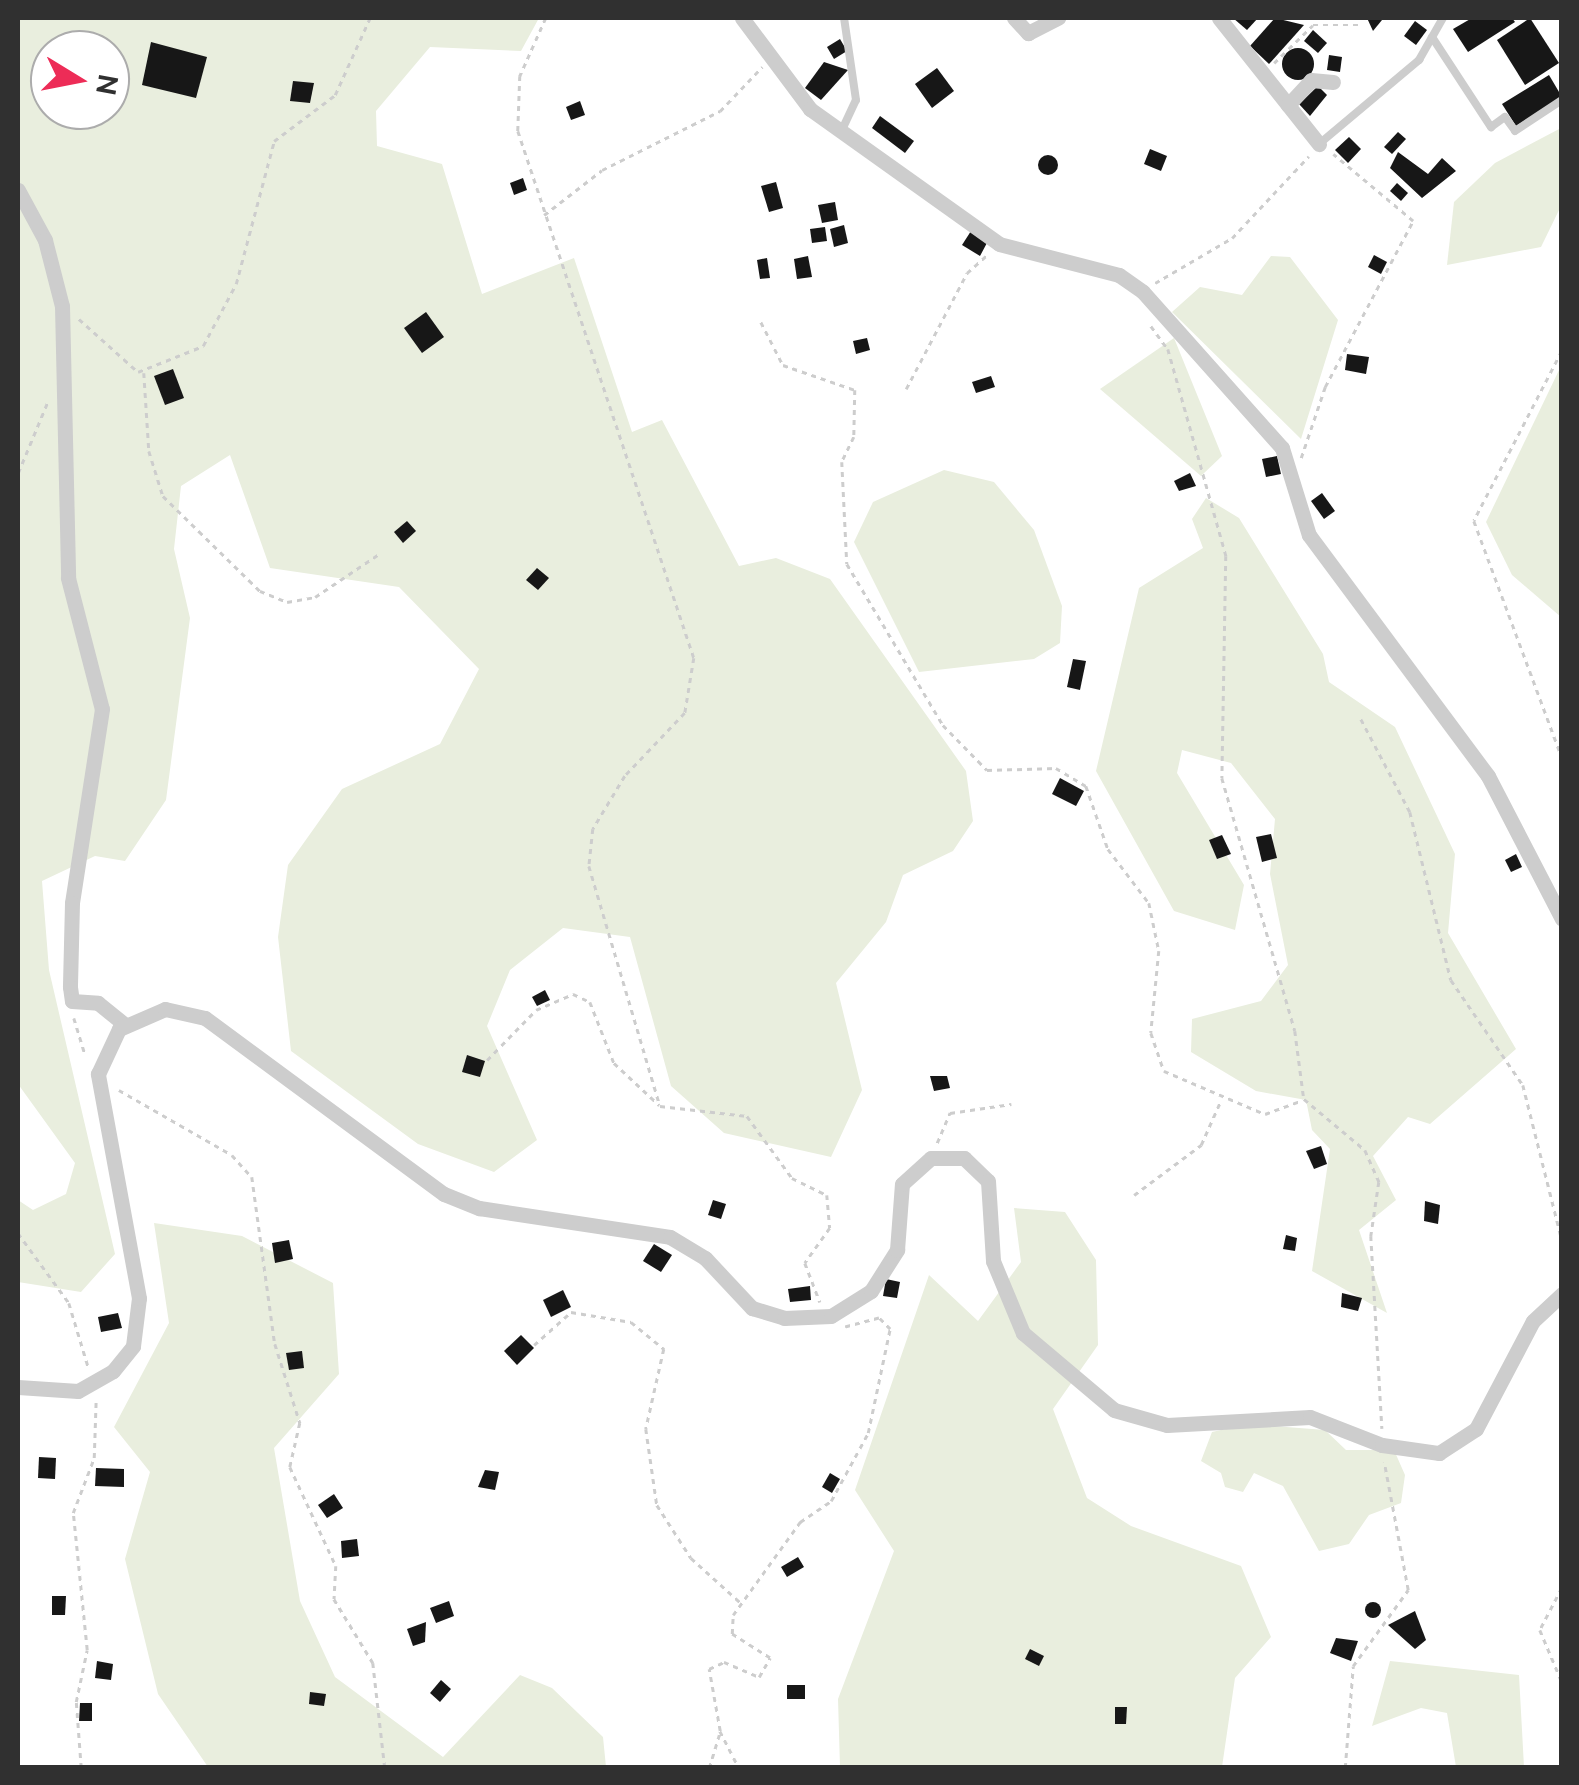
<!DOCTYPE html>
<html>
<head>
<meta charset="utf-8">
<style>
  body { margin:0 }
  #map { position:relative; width:1579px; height:1785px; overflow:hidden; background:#fff; font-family:Ubuntu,sans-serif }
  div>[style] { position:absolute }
  .green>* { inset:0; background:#e9eede }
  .building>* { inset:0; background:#171717 }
  .round { border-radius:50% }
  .path>* { height:2.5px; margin-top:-1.25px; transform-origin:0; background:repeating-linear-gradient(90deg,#cdcdcd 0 5px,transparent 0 10px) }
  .lane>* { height:8px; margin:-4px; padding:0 4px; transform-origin:4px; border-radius:4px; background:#cdcdcd }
  .street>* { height:15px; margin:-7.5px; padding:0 7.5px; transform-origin:7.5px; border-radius:7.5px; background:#cdcdcd }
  span { translate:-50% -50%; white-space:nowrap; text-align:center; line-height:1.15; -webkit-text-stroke:10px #fff; paint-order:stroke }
  .frame { position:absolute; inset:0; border:20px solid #303030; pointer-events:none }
  .north { position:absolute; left:30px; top:30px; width:100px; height:100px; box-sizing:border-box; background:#fff; border:2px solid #acacac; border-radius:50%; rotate:100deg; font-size:28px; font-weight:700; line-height:40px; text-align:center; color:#303030 }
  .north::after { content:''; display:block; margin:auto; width:35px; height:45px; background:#ed2c57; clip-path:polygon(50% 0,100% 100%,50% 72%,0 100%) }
</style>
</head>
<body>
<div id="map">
  <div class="green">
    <div style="clip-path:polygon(evenodd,18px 18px,539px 18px,521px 51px,430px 47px,376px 111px,377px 146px,442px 164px,482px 294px,574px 258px,632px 432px,662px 420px,739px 566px,776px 558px,830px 579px,966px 771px,973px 821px,953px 851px,903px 875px,886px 922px,836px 983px,862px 1090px,831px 1157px,724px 1133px,671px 1086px,630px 937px,563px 928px,510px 970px,487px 1026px,537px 1140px,494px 1172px,418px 1144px,291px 1051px,278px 937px,288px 865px,342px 789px,440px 744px,479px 669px,399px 587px,270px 568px,230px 455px,181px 486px,174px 549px,190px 618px,166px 800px,125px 861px,95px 856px,42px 881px,49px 970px,115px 1254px,81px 1292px,18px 1282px,18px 1200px,33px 1210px,66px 1194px,75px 1163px,18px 1084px,18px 18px,50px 50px,110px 50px,110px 110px,50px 110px,50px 50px)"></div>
    <div style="clip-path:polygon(1561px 128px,1561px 206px,1541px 247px,1447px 265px,1454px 202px,1495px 163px)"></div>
    <div style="clip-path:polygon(1271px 256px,1290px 257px,1338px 320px,1301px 439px,1172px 312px,1200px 287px,1242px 295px)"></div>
    <div style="clip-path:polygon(1174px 338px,1222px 456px,1201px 476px,1100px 389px)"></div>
    <div style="clip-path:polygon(1561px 366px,1561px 617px,1512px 575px,1486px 522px)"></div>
    <div style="clip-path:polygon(944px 470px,994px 482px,1034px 530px,1062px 606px,1060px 643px,1034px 659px,919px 672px,854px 542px,873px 502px)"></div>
    <div style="clip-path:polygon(1206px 498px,1239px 518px,1323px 654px,1329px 682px,1395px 727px,1455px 854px,1448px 933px,1516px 1049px,1430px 1124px,1408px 1117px,1373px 1156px,1396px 1200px,1359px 1230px,1387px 1313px,1312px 1271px,1330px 1149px,1312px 1130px,1306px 1100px,1256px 1091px,1191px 1052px,1192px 1019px,1261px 1001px,1288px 965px,1270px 874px,1275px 819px,1231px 763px,1182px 750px,1177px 773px,1244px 885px,1235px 930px,1174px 911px,1096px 771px,1139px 588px,1203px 548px,1192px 519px)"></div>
    <div style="clip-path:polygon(1014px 1208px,1065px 1212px,1096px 1260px,1098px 1345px,1053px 1409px,1087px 1498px,1131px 1526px,1241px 1566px,1271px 1637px,1235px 1678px,1222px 1767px,840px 1767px,838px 1699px,894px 1551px,855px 1490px,929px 1275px,978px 1321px,1021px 1262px)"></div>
    <div style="clip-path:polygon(154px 1223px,242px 1236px,333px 1283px,339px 1374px,274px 1448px,300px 1601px,335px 1677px,443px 1757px,520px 1675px,552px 1688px,603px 1737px,606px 1767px,208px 1767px,158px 1694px,125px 1559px,150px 1472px,114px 1427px,169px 1323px)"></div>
    <div style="clip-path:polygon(1248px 1424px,1325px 1430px,1346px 1450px,1394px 1450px,1405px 1475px,1401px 1503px,1369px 1515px,1349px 1544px,1319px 1551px,1283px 1486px,1254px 1473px,1243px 1492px,1225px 1487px,1221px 1473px,1201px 1461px,1212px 1432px)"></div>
    <div style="clip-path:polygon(1390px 1661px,1519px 1675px,1524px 1767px,1456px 1767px,1447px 1713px,1421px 1708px,1372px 1726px)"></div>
  </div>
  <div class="building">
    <div style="clip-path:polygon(1233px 18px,1258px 18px,1247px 30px)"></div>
    <div style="clip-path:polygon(1275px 18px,1304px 25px,1269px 64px,1250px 46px)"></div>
    <div style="clip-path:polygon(1367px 18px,1379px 18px,1382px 20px,1373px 31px)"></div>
    <div style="clip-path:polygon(1472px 18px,1512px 18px,1515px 22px,1468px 52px,1453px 29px)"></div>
    <div style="clip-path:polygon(1530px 18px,1559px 63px,1525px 85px,1497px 40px)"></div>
    <div style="clip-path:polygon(1415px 21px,1427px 30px,1416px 45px,1404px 36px)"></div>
    <div style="clip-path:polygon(1313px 30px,1327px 43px,1318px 53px,1304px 41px)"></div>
    <div style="clip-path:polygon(840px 39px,847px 51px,834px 59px,827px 47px)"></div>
    <div style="clip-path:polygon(151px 42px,207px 57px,196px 98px,142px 85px)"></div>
    <div class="round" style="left:1282px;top:48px;width:32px;height:32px"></div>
    <div style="clip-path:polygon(1329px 55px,1342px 57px,1340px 72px,1327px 70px)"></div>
    <div style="clip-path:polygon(824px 62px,848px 70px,821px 100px,805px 88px)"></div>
    <div style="clip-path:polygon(937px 68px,954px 91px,932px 108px,915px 84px)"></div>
    <div style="clip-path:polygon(1549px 75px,1562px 97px,1516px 126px,1502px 104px)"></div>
    <div style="clip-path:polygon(293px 81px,314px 83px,310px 103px,290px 101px)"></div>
    <div style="clip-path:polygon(1318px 86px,1327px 95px,1310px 116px,1299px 104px)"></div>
    <div style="clip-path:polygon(580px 101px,585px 115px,571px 120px,566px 107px)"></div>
    <div style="clip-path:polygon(880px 116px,914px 141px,905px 153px,872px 128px)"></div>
    <div style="clip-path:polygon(1398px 132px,1406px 139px,1392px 154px,1384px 147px)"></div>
    <div style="clip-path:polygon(1349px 137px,1361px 149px,1348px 163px,1335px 150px)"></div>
    <div style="clip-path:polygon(1150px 149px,1167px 156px,1161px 171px,1144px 164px)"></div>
    <div style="clip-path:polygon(1398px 152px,1428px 174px,1442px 158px,1456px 171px,1422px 198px,1390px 168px)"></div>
    <div class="round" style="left:1038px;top:155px;width:20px;height:20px"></div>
    <div style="clip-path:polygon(523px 178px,527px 190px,514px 195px,510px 183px)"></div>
    <div style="clip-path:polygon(776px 182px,783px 208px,769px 212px,761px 186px)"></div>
    <div style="clip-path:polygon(1397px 183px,1408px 193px,1401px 201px,1390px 191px)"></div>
    <div style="clip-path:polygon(835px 202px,838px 220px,822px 223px,818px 205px)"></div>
    <div style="clip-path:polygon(844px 225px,848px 243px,834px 247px,830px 229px)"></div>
    <div style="clip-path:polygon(825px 227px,827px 241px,812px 243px,810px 229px)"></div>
    <div style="clip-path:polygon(971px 231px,988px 241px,980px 256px,962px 245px)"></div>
    <div style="clip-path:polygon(1374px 255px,1387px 262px,1381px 274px,1368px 267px)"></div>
    <div style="clip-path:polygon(808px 256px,812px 277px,797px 279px,794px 259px)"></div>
    <div style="clip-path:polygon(767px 258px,770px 278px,760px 279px,757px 260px)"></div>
    <div style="clip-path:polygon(426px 312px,444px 337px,422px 353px,404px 328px)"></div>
    <div style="clip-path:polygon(867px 338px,870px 350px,856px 354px,853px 341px)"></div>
    <div style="clip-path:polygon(1347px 354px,1369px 357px,1366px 374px,1345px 370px)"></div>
    <div style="clip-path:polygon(173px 369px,184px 398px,165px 405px,154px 376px)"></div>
    <div style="clip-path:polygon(991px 376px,995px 387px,976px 393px,972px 382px)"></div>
    <div style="clip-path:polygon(1277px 456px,1281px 474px,1266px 477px,1262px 459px)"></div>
    <div style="clip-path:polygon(1190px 473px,1196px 486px,1179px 491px,1174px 481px)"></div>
    <div style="clip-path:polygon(1322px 493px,1335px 511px,1324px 519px,1311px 501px)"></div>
    <div style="clip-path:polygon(407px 521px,416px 531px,403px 543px,394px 532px)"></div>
    <div style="clip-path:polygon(537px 568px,549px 578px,538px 590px,526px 580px)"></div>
    <div style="clip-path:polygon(1073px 659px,1086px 661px,1080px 690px,1067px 687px)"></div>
    <div style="clip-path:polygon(1060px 778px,1084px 791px,1076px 806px,1052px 794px)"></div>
    <div style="clip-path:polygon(1271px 834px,1277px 858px,1262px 862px,1256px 837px)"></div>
    <div style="clip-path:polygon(1222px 835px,1231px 854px,1217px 859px,1209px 840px)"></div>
    <div style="clip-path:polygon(1516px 854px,1522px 867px,1511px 872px,1505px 860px)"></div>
    <div style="clip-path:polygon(545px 990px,550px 1000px,537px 1006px,532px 997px)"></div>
    <div style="clip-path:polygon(467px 1055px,485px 1061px,480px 1077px,462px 1072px)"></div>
    <div style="clip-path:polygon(930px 1076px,947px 1076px,950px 1088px,934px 1091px)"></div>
    <div style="clip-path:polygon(1321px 1146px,1327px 1164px,1314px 1169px,1306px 1151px)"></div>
    <div style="clip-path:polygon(713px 1200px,726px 1204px,721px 1219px,708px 1215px)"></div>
    <div style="clip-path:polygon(1425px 1201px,1440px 1205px,1438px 1224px,1424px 1221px)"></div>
    <div style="clip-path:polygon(1286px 1235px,1297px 1238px,1295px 1251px,1283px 1249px)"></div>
    <div style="clip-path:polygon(289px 1240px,293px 1259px,275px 1263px,272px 1243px)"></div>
    <div style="clip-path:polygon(654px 1244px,672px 1255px,661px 1272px,643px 1261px)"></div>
    <div style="clip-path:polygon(886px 1279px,900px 1282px,897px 1298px,883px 1296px)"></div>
    <div style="clip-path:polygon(810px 1286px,811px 1300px,790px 1302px,788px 1289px)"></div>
    <div style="clip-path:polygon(563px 1290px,571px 1307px,551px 1317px,543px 1300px)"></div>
    <div style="clip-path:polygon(1342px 1293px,1362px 1298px,1358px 1311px,1341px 1307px)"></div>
    <div style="clip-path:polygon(118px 1313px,122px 1328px,101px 1332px,98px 1317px)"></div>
    <div style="clip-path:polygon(521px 1335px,534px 1348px,517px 1365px,504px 1351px)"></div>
    <div style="clip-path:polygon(302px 1351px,304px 1368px,289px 1370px,286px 1353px)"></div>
    <div style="clip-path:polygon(39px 1457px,56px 1458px,55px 1479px,38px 1478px)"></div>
    <div style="clip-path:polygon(96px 1468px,124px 1469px,124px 1487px,95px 1486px)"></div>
    <div style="clip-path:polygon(485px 1470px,499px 1472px,495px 1490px,478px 1487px)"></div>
    <div style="clip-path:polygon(830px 1473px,840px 1479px,832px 1493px,822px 1487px)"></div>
    <div style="clip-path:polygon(334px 1494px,343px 1508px,327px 1518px,318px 1505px)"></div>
    <div style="clip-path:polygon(357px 1539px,359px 1556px,342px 1558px,341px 1541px)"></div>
    <div style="clip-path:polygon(798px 1557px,804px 1567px,787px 1577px,781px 1567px)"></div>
    <div style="clip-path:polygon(52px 1596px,66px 1596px,65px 1615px,52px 1615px)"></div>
    <div style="clip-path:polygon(449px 1601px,454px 1616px,436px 1623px,430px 1608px)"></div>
    <div class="round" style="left:1365px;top:1602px;width:16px;height:16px"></div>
    <div style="clip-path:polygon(1415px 1611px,1426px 1640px,1415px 1649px,1388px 1625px)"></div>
    <div style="clip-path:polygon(426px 1622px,425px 1642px,413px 1646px,407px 1629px)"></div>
    <div style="clip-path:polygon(1336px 1638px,1358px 1641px,1351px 1661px,1330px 1653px)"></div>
    <div style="clip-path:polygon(1030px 1649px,1044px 1656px,1039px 1666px,1025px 1659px)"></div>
    <div style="clip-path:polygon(97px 1661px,113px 1664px,111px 1680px,95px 1678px)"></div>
    <div style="clip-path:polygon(441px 1680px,451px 1689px,440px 1702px,430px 1693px)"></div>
    <div style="clip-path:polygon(787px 1685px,805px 1685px,805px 1699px,787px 1699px)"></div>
    <div style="clip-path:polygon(310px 1692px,326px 1694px,324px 1706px,309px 1704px)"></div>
    <div style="clip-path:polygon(80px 1703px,92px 1703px,92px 1721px,79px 1721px)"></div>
    <div style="clip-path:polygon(1115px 1707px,1127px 1707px,1126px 1724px,1115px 1724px)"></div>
  </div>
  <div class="path">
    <div style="left:546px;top:18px;width:64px;rotate:114.1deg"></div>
    <div style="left:520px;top:76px;width:55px;rotate:92.1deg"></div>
    <div style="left:518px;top:131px;width:556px;rotate:71.53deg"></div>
    <div style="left:694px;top:658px;width:56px;rotate:99.3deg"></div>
    <div style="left:685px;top:713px;width:87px;rotate:133.6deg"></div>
    <div style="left:625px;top:776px;width:62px;rotate:121.1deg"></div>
    <div style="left:593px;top:829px;width:37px;rotate:96deg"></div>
    <div style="left:589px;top:866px;width:250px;rotate:73.5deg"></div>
    <div style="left:660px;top:1106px;width:88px;rotate:6.6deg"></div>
    <div style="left:747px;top:1116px;width:77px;rotate:54deg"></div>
    <div style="left:792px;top:1178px;width:39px;rotate:26deg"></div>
    <div style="left:827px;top:1195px;width:33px;rotate:85deg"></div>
    <div style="left:830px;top:1228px;width:43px;rotate:125.5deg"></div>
    <div style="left:805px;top:1263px;width:42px;rotate:69deg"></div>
    <div style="left:1274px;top:63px;width:54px;rotate:-44.3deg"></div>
    <div style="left:1313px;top:25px;width:48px"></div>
    <div style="left:544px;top:215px;width:73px;rotate:-37.8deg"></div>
    <div style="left:602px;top:170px;width:132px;rotate:-26.6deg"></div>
    <div style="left:720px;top:111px;width:61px;rotate:-46.3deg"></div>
    <div style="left:1155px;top:283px;width:89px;rotate:-30.3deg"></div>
    <div style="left:1232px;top:238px;width:112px;rotate:-46.8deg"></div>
    <div style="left:79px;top:319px;width:79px;rotate:41.9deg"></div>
    <div style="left:138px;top:372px;width:70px;rotate:-21.8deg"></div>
    <div style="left:203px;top:346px;width:70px;rotate:-62deg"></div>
    <div style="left:236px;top:284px;width:148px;rotate:-75.1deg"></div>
    <div style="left:274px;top:141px;width:76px;rotate:-37deg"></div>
    <div style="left:335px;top:95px;width:85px;rotate:-65.6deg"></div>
    <div style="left:761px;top:322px;width:48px;rotate:62.9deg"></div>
    <div style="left:783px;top:365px;width:76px;rotate:19.1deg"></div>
    <div style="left:855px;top:390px;width:47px;rotate:91.2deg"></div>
    <div style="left:854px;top:437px;width:28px;rotate:116deg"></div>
    <div style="left:842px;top:462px;width:102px;rotate:87.2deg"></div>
    <div style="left:847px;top:564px;width:187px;rotate:59.2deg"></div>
    <div style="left:943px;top:725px;width:63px;rotate:45.6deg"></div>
    <div style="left:987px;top:770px;width:69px;rotate:-1.7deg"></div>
    <div style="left:1056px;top:768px;width:35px;rotate:31deg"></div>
    <div style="left:1086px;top:786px;width:67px;rotate:70.8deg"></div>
    <div style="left:1108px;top:849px;width:68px;rotate:52.8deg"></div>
    <div style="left:1149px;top:903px;width:49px;rotate:78.2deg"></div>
    <div style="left:1159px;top:951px;width:82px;rotate:95.6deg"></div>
    <div style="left:1151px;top:1033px;width:40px;rotate:71.1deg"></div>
    <div style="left:1164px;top:1071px;width:110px;rotate:23.1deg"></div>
    <div style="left:1265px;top:1114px;width:40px;rotate:-20.2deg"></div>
    <div style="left:1151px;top:326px;width:29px;rotate:54deg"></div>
    <div style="left:1168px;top:349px;width:215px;rotate:74.3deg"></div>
    <div style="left:1226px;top:556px;width:222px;rotate:91deg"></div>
    <div style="left:1222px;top:778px;width:263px;rotate:73.9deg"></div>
    <div style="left:1295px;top:1031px;width:69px;rotate:82.5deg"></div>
    <div style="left:1304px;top:1099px;width:80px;rotate:39.9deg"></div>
    <div style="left:1365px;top:1150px;width:35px;rotate:66deg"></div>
    <div style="left:1379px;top:1182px;width:55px;rotate:98.4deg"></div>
    <div style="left:1371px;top:1236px;width:193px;rotate:86.7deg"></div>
    <div style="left:1562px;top:351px;width:191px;rotate:117.4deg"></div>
    <div style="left:1474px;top:521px;width:252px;rotate:69.6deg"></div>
    <div style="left:144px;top:373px;width:78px;rotate:86.3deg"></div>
    <div style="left:149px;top:451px;width:47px;rotate:72.7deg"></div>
    <div style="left:163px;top:496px;width:136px;rotate:44.4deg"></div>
    <div style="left:260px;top:591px;width:29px;rotate:22deg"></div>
    <div style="left:287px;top:602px;width:28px;rotate:-10deg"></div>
    <div style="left:315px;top:597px;width:77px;rotate:-33.9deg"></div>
    <div style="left:906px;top:389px;width:131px;rotate:-62.3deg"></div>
    <div style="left:967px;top:273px;width:27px;rotate:-42deg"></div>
    <div style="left:1301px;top:458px;width:75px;rotate:-71.3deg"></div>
    <div style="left:1325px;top:387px;width:188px;rotate:-62.1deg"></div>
    <div style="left:1413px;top:221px;width:104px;rotate:-140.1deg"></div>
    <div style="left:18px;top:473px;width:78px;rotate:-67.4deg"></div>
    <div style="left:1361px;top:719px;width:105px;rotate:62.2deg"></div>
    <div style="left:1410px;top:812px;width:173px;rotate:76.3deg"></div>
    <div style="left:1451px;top:980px;width:127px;rotate:55.6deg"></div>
    <div style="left:1523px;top:1085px;width:160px;rotate:75.9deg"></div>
    <div style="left:74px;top:1018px;width:37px;rotate:73deg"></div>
    <div style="left:487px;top:1060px;width:70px;rotate:-45.6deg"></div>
    <div style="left:536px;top:1010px;width:40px;rotate:-23.4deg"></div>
    <div style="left:573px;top:994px;width:19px;rotate:25deg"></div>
    <div style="left:590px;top:1002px;width:66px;rotate:68.5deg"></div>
    <div style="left:614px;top:1063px;width:62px;rotate:43deg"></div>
    <div style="left:119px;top:1090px;width:130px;rotate:29.9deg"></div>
    <div style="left:232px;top:1155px;width:30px;rotate:48deg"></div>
    <div style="left:252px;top:1177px;width:169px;rotate:82.2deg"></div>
    <div style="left:275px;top:1344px;width:83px;rotate:72.4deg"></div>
    <div style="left:300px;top:1423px;width:45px;rotate:102.8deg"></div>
    <div style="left:290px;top:1467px;width:109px;rotate:65.1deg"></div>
    <div style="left:336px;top:1566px;width:33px;rotate:93deg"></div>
    <div style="left:334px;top:1599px;width:75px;rotate:58.6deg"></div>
    <div style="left:373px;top:1663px;width:106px;rotate:83.5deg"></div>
    <div style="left:937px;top:1143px;width:33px;rotate:-67deg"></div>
    <div style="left:950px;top:1113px;width:62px;rotate:-8.4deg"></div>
    <div style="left:1134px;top:1195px;width:84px;rotate:-36.7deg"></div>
    <div style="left:1201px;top:1145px;width:49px;rotate:-66deg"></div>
    <div style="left:18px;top:1233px;width:87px;rotate:53.9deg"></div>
    <div style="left:69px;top:1303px;width:66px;rotate:73.2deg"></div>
    <div style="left:534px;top:1345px;width:50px;rotate:-41.7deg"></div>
    <div style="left:571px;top:1312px;width:61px;rotate:9.5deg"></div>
    <div style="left:631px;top:1322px;width:43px;rotate:39.3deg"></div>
    <div style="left:664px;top:1349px;width:82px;rotate:102.7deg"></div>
    <div style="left:646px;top:1429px;width:77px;rotate:81.8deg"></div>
    <div style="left:657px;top:1505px;width:63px;rotate:57.3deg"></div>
    <div style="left:691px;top:1558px;width:69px;rotate:42deg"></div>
    <div style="left:1562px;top:1588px;width:47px;rotate:117.6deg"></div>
    <div style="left:1540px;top:1630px;width:56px;rotate:67.1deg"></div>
    <div style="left:720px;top:1731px;width:63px;rotate:-100.1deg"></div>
    <div style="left:709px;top:1669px;width:17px;rotate:-25deg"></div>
    <div style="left:724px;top:1662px;width:38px;rotate:23deg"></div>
    <div style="left:759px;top:1677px;width:22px;rotate:-60deg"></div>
    <div style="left:770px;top:1658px;width:45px;rotate:-147.7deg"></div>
    <div style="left:732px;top:1634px;width:19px;rotate:-87deg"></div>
    <div style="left:733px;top:1615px;width:115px;rotate:-54.2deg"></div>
    <div style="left:800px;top:1522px;width:37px;rotate:-34deg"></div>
    <div style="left:831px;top:1501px;width:77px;rotate:-61.4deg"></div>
    <div style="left:868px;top:1433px;width:106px;rotate:-78.1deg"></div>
    <div style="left:890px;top:1329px;width:16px;rotate:-135deg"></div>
    <div style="left:879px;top:1318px;width:35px;rotate:165deg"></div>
    <div style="left:81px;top:1768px;width:66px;rotate:-94.3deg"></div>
    <div style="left:76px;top:1702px;width:53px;rotate:-78.1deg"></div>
    <div style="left:87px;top:1650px;width:138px;rotate:-95.8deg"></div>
    <div style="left:73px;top:1513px;width:59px;rotate:-69.1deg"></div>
    <div style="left:94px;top:1458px;width:60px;rotate:-88.1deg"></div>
    <div style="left:709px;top:1768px;width:39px;rotate:-73deg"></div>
    <div style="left:720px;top:1731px;width:42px;rotate:62.8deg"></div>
    <div style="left:1345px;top:1768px;width:102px;rotate:-85.5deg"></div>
    <div style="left:1353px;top:1666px;width:94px;rotate:-54.1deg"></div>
    <div style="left:1408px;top:1590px;width:130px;rotate:-100.6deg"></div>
  </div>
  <div class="lane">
    <div style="left:1432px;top:37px;width:108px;rotate:56.8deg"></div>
    <div style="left:1491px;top:127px;width:17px;rotate:-36deg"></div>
    <div style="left:1505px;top:117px;width:17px;rotate:54deg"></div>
    <div style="left:1515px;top:131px;width:56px;rotate:-33.4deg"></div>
    <div style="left:841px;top:132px;width:35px;rotate:-65deg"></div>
    <div style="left:856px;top:100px;width:83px;rotate:-98.3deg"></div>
    <div style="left:1319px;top:144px;width:131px;rotate:-40deg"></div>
    <div style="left:1419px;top:60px;width:48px;rotate:-60.3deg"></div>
  </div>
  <div class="street">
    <div style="left:742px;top:18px;width:114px;rotate:53.2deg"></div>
    <div style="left:810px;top:109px;width:232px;rotate:35.5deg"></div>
    <div style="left:999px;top:244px;width:124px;rotate:14.5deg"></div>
    <div style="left:1119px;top:275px;width:29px;rotate:35deg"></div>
    <div style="left:1143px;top:292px;width:209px;rotate:48.3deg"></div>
    <div style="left:1282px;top:448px;width:91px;rotate:72.8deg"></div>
    <div style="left:1309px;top:535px;width:300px;rotate:53.4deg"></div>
    <div style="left:1488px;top:776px;width:161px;rotate:62.6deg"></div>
    <div style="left:1014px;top:18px;width:21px;rotate:47deg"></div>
    <div style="left:1028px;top:33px;width:34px;rotate:-27deg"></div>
    <div style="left:1219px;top:18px;width:161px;rotate:51.6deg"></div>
    <div style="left:1288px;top:105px;width:34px;rotate:-47deg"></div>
    <div style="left:1311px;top:80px;width:22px;rotate:5deg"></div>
    <div style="left:18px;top:190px;width:57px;rotate:61.6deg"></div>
    <div style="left:45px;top:240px;width:68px;rotate:75.6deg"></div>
    <div style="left:62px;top:306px;width:272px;rotate:88.7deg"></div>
    <div style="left:68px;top:578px;width:135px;rotate:75.5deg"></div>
    <div style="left:102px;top:709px;width:196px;rotate:98.8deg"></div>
    <div style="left:72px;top:903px;width:84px;rotate:91.4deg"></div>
    <div style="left:70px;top:987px;width:14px;rotate:82deg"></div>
    <div style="left:72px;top:1001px;width:26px;rotate:4deg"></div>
    <div style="left:98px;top:1003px;width:35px;rotate:39deg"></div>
    <div style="left:18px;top:1387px;width:60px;rotate:3.8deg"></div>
    <div style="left:78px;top:1391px;width:40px;rotate:-29.7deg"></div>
    <div style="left:113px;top:1371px;width:32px;rotate:-51deg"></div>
    <div style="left:133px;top:1346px;width:48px;rotate:-82.9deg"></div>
    <div style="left:139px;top:1298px;width:228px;rotate:-100.4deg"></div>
    <div style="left:98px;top:1074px;width:50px;rotate:-65deg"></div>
    <div style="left:119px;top:1029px;width:50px;rotate:-23.5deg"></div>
    <div style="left:165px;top:1009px;width:41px;rotate:12.7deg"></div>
    <div style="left:205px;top:1018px;width:297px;rotate:36.4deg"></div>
    <div style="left:444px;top:1194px;width:38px;rotate:22deg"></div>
    <div style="left:479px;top:1208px;width:193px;rotate:8.6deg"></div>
    <div style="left:670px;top:1237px;width:41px;rotate:31deg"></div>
    <div style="left:705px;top:1258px;width:69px;rotate:46.8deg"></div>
    <div style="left:752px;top:1308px;width:34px;rotate:17deg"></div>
    <div style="left:784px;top:1318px;width:47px;rotate:-2.4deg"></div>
    <div style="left:831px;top:1316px;width:47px;rotate:-32deg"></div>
    <div style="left:871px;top:1291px;width:49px;rotate:-57.6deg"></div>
    <div style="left:897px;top:1250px;width:66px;rotate:-85.7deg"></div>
    <div style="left:902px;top:1184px;width:39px;rotate:-42deg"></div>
    <div style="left:931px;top:1158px;width:33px"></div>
    <div style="left:964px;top:1158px;width:33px;rotate:44deg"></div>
    <div style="left:988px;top:1181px;width:80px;rotate:86.4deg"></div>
    <div style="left:993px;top:1261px;width:78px;rotate:67.4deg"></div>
    <div style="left:1023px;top:1333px;width:119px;rotate:40.2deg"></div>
    <div style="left:1114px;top:1410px;width:55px;rotate:15.8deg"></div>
    <div style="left:1167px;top:1425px;width:143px;rotate:-3.2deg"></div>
    <div style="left:1310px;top:1417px;width:77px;rotate:21.3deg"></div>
    <div style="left:1382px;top:1445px;width:58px;rotate:8deg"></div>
    <div style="left:1439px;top:1453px;width:44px;rotate:-33deg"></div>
    <div style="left:1476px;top:1429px;width:122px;rotate:-62.2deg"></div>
    <div style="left:1533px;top:1321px;width:40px;rotate:-43deg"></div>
  </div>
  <div class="frame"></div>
  <div class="north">N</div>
</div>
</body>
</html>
